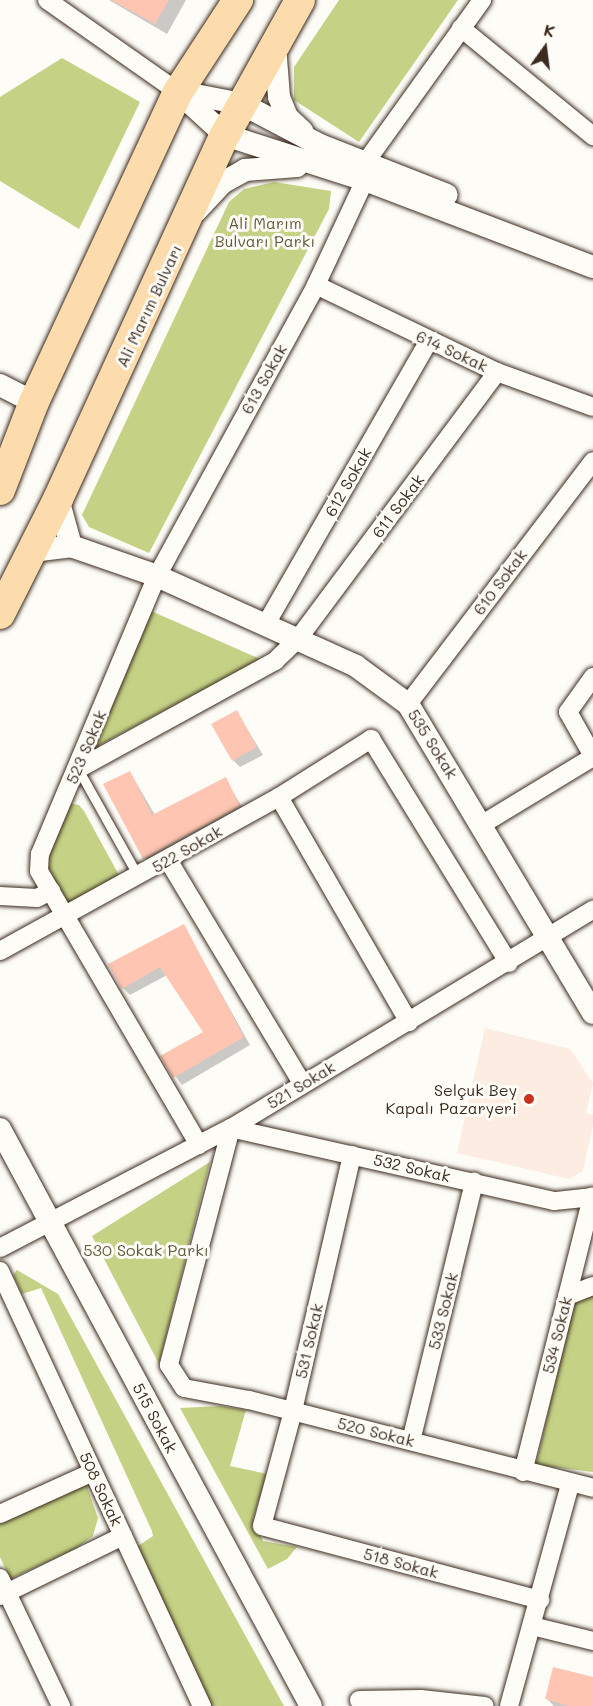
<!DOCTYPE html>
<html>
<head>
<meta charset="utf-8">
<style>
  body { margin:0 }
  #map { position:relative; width:593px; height:1706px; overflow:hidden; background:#fdfcf7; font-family:Mali,sans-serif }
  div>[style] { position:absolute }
  .built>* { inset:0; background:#fdece2 }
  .green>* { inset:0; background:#c5d286 }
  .shadow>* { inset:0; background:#0003 }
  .building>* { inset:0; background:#fec6b2 }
  .roads { filter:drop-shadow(0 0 2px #3b2a1e) drop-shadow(0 0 2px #3b2a1e) }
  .service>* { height:9px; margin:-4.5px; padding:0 4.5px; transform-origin:4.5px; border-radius:4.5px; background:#fdfcf7 }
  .minor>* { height:18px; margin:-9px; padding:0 9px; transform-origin:9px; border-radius:9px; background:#fdfcf7 }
  .tertiary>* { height:22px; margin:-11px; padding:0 11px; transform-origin:11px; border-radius:11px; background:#fdfcf7 }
  .primary>* { height:30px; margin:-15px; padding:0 15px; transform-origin:15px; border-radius:15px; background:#fcdcac }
  .dots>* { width:16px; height:16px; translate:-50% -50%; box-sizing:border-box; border:3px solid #fdfcf7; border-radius:50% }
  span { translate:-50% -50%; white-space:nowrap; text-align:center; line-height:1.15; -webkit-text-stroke:6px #fdfcf7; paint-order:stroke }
  .park-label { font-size:16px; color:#645c3d }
  .street-label { font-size:16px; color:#3b2a1e }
  .poi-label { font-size:16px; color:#3b2a1e }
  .right { translate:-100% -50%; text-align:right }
  .north { position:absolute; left:515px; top:18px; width:60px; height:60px; -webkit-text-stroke:4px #fdfcf7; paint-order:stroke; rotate:14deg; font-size:16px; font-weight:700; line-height:24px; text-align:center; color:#3b2a1e }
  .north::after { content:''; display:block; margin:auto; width:21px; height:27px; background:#3b2a1e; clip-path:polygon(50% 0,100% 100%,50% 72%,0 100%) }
</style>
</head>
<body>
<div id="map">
  <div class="built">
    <div style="clip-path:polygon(485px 1028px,570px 1049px,593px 1083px,586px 1113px,593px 1115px,593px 1125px,583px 1171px,569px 1179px,457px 1153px)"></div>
  </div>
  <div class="green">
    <div style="clip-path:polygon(339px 0,458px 0,359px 142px,294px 100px,294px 67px)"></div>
    <div style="clip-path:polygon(62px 58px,140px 102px,79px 229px,0 181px,0 97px)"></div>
    <div style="clip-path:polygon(274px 182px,331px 191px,329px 209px,149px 553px,89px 527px,82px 515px,229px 202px,244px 189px)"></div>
    <div style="clip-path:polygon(149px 610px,260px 659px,96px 747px,93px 740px)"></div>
    <div style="clip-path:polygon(68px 803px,79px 805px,84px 811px,120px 877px,63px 907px,43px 868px)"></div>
    <div style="clip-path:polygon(210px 1162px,159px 1364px,92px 1236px)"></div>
    <div style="clip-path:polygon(17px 1270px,58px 1294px,284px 1706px,210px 1706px,135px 1548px,153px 1536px,152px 1531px,41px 1288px,22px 1294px,13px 1275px)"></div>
    <div style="clip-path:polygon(593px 1295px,593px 1472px,536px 1465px,573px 1303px)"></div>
    <div style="clip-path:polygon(220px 1406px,246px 1410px,230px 1466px,267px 1474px,253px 1519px,263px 1541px,297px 1547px,287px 1559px,268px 1569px,180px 1408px)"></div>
    <div style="clip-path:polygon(86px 1484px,98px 1518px,93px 1536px,75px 1549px,10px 1579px,0 1557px,0 1522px)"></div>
  </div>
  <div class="shadow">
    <div style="clip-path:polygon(109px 0,186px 0,167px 34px)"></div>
    <div style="clip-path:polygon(237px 712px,263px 755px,240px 767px,233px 760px)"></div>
    <div style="clip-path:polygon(130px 772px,155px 815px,225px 779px,246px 813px,152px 866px,145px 858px)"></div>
    <div style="clip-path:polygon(183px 925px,250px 1045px,182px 1085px,162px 1057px,205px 1033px,167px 975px,130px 995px,123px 988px)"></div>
    <div style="clip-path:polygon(593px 1679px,593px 1706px,554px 1706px,546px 1698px)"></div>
  </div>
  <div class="building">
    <div style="clip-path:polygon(111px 0,169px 0,155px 24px)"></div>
    <div style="clip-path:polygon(237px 710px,257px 747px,232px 761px,211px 724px)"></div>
    <div style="clip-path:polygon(130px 771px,152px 815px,226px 777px,240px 806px,143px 859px,103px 784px)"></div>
    <div style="clip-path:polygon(184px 924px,244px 1037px,173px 1078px,160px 1056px,203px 1032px,160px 967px,122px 989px,108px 964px)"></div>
    <div style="clip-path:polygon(553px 1667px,593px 1677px,593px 1706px,569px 1706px,545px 1699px)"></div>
  </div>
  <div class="roads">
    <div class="service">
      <div style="left:78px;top:769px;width:123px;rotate:60.7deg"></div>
    </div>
    <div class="minor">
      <div style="left:47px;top:0;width:160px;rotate:35.1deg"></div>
      <div style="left:461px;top:28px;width:171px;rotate:39.3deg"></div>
      <div style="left:365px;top:163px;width:201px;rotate:-54.3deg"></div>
      <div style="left:316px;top:285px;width:201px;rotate:25.7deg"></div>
      <div style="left:497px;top:372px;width:102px;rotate:20deg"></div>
      <div style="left:266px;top:624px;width:327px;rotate:-60.1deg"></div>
      <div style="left:593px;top:677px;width:43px;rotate:125.5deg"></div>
      <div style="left:568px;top:712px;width:51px;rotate:60.4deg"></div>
      <div style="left:408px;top:704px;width:305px;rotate:-52.7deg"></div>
      <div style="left:78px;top:769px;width:225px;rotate:-28.7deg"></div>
      <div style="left:275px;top:661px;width:32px;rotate:-44deg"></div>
      <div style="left:298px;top:639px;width:333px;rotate:-53.3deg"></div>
      <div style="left:279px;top:797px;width:260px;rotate:60deg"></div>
      <div style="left:481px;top:825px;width:131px;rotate:-31.3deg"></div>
      <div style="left:168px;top:860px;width:260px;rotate:59deg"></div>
      <div style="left:0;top:896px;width:37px;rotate:3deg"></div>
      <div style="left:37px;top:898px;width:16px;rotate:-27deg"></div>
      <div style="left:0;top:951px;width:319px;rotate:-28.9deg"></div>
      <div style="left:279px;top:797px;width:109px;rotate:-32.2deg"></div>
      <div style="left:371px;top:739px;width:263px;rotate:58.4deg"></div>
      <div style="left:199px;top:1145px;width:317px;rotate:-120.3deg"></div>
      <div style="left:39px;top:871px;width:17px;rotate:-87deg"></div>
      <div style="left:40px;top:854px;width:302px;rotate:-67.2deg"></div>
      <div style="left:157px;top:576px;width:332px;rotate:-61.3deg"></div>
      <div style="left:316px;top:285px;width:116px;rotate:-65deg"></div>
      <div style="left:352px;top:1155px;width:263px;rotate:103deg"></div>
      <div style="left:293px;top:1411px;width:119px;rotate:105.1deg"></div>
      <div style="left:262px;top:1526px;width:288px;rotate:14.9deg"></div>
      <div style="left:593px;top:1197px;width:39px;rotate:174deg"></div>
      <div style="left:554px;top:1201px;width:331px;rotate:-167.3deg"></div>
      <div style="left:231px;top:1128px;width:245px;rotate:104.7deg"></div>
      <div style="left:169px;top:1365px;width:27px;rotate:57deg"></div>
      <div style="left:184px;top:1388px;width:66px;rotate:10.5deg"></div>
      <div style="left:249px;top:1400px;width:355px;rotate:14.3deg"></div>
      <div style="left:0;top:1248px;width:260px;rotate:-27.5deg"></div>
      <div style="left:231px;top:1128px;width:423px;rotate:-31.1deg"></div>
      <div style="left:0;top:1271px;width:480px;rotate:65.1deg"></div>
      <div style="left:567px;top:1296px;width:28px;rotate:-21deg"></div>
      <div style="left:411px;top:1441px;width:267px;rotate:-76.3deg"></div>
      <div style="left:523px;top:1472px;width:284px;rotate:-75.9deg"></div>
      <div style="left:0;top:1514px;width:102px;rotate:-24.3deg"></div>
      <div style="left:0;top:1578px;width:142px;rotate:64.5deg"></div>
      <div style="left:0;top:1596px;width:137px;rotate:-26deg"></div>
      <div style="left:532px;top:1626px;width:63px;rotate:13.8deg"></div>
      <div style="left:359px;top:1700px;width:62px;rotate:-0.9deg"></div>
      <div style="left:421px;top:1699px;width:64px;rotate:6.2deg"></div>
      <div style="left:509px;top:1706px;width:230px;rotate:-74.6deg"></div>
    </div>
    <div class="tertiary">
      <div style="left:275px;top:45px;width:52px;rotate:85.6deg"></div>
      <div style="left:279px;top:97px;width:22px;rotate:68deg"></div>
      <div style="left:287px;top:117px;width:21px;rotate:43deg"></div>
      <div style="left:178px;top:92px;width:64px;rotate:42.5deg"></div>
      <div style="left:225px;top:135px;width:147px;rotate:17.8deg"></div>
      <div style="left:365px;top:180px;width:244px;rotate:20.9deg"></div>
      <div style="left:180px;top:92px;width:63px;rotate:11deg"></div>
      <div style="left:242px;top:104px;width:88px;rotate:27.7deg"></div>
      <div style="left:320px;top:145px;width:136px;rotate:21.5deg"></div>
      <div style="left:196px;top:211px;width:38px;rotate:-47deg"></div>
      <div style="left:222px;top:183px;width:26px;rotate:-29deg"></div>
      <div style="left:245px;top:170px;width:52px;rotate:-4.4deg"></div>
      <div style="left:0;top:385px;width:38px;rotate:27deg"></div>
      <div style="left:58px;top:499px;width:49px;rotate:74.5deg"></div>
      <div style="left:32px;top:551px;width:39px;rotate:-7deg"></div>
      <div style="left:71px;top:546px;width:91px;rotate:19.2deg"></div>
      <div style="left:157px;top:576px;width:218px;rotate:24.3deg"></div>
      <div style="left:356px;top:666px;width:64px;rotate:36.2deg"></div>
      <div style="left:408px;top:704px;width:360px;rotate:59.1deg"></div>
      <div style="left:0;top:1129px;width:655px;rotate:61.68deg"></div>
    </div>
    <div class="primary">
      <div style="left:0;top:490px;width:94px;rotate:-68.9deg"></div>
      <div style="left:34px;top:402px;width:342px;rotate:-65.1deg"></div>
      <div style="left:178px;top:92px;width:110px;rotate:-56.9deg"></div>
      <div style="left:0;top:614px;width:129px;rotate:-63.2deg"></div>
      <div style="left:58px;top:499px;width:400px;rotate:-65.4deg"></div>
      <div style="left:225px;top:135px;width:154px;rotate:-60.9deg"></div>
    </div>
  </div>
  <div class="dots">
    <div style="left:529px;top:1099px;background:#c8321e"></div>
  </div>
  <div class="park-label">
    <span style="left:265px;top:232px">Ali Marım<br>Bulvarı Parkı</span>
    <span style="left:146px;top:1250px">530 Sokak Parkı</span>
  </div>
  <div class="street-label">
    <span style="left:149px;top:306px;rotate:-65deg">Ali Marım Bulvarı</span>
    <span style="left:452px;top:351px;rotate:25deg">614 Sokak</span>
    <span style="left:264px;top:379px;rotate:-61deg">613 Sokak</span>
    <span style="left:348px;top:482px;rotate:-60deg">612 Sokak</span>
    <span style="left:398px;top:506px;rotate:-53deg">611 Sokak</span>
    <span style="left:500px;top:582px;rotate:-53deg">610 Sokak</span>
    <span style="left:433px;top:744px;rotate:58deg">535 Sokak</span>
    <span style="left:86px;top:747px;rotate:-67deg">523 Sokak</span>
    <span style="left:187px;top:849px;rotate:-30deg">522 Sokak</span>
    <span style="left:301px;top:1085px;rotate:-31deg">521 Sokak</span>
    <span style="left:412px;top:1168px;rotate:13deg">532 Sokak</span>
    <span style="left:443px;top:1311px;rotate:-76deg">533 Sokak</span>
    <span style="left:557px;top:1335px;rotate:-76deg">534 Sokak</span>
    <span style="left:309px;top:1341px;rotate:-77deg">531 Sokak</span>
    <span style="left:155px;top:1418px;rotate:62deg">515 Sokak</span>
    <span style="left:376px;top:1432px;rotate:14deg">520 Sokak</span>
    <span style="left:101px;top:1489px;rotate:65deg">508 Sokak</span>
    <span style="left:401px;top:1563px;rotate:15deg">518 Sokak</span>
  </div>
  <div class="poi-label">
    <span class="right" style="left:517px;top:1099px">Selçuk Bey<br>Kapalı Pazaryeri</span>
  </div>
  <div class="north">K</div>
</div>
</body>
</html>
